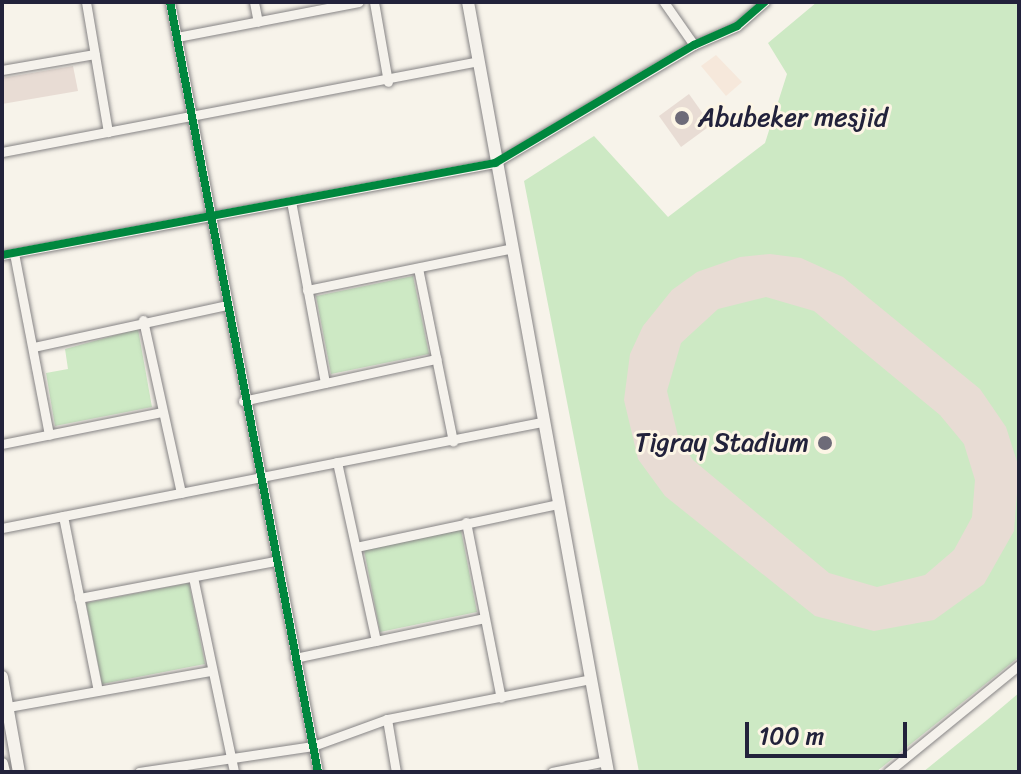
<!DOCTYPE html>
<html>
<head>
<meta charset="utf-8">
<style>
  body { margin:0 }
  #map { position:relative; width:1021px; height:774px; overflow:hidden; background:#f7f3ea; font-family:Sriracha,sans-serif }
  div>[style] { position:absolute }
  .built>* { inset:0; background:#f6e8db }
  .green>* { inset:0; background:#cde9c4 }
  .building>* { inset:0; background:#e8dcd4 }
  .roads { filter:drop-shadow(0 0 2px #868485) drop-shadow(0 0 2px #868485) }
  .minor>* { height:9px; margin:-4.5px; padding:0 4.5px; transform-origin:4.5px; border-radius:4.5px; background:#f5f2ec }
  .tertiary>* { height:12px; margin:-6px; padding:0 6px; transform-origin:6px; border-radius:6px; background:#f5f2ec }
  .cycleway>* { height:8px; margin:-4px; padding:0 4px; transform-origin:4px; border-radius:4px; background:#00873e }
  .dots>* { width:22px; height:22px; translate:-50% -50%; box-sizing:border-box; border:4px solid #fcf5e5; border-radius:50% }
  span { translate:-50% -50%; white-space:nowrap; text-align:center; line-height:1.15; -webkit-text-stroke:6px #fcf5e5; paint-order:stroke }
  .poi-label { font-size:26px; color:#22223b }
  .left { translate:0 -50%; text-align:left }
  .right { translate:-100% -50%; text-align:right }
  .frame { position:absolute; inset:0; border:4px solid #22223b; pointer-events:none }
  .scale { position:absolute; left:745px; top:722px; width:162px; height:36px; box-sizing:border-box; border:4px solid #22223b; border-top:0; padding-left:10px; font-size:24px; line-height:28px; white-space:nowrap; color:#22223b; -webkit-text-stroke:6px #fcf5e5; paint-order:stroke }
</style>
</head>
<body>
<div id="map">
  <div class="built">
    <div style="clip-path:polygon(716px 55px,742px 82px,726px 96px,701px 66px)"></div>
  </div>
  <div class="green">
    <div style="clip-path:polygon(817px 2px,1019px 2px,1019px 657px,876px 772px,639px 772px,524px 181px,594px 136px,668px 217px,765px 143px,787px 74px,768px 43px)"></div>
    <div style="clip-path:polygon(413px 276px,429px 354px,331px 374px,316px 296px)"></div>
    <div style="clip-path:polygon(138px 329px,152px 407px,55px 426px,46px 373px,68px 369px,65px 349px)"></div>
    <div style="clip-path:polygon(461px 530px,477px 612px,380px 632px,364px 550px)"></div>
    <div style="clip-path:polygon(189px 583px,205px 664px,102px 684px,86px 603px)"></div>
    <div style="clip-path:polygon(1019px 693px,1019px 772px,923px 772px,987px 720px)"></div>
  </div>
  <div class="building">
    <div style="clip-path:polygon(73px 66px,78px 91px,2px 104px,2px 78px)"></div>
    <div style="clip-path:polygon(689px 94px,711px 125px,681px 147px,659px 116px)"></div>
    <div style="clip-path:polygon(evenodd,770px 254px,801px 258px,843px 277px,980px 389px,1006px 427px,1019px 468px,1014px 531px,984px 584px,934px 620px,874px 631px,815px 616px,665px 496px,638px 459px,624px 400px,630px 354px,643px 326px,672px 290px,697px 272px,740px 257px,770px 254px,766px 297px,814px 311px,940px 415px,964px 444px,975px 480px,972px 517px,954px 550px,925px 575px,877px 587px,829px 573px,693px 460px,679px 440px,667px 391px,681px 343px,718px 309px,766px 297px)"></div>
  </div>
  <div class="roads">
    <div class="minor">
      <div style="left:86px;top:2px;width:132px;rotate:80.4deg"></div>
      <div style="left:170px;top:2px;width:784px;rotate:79.12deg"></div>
      <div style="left:254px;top:2px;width:20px;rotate:79deg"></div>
      <div style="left:374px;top:2px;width:81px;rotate:80.1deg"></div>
      <div style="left:664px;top:2px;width:52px;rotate:55.1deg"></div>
      <div style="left:177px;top:37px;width:185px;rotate:-10.9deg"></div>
      <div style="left:2px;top:70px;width:94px;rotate:-9.8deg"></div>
      <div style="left:2px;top:152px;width:485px;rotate:-10.8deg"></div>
      <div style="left:291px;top:201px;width:185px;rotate:79.4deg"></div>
      <div style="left:14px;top:253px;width:185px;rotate:79.1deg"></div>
      <div style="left:2px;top:255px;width:502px;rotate:-10.57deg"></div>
      <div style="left:495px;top:163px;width:231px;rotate:-30.7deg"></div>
      <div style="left:694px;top:45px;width:47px;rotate:-23.8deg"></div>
      <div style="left:737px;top:26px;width:37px;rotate:-41deg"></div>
      <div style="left:418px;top:268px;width:177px;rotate:78.6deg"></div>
      <div style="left:307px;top:290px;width:206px;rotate:-11.5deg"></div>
      <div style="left:143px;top:320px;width:177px;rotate:77.6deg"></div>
      <div style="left:34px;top:347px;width:197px;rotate:-12.3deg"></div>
      <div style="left:243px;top:401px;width:198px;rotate:-12.3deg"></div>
      <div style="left:2px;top:444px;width:163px;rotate:-11.3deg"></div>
      <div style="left:337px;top:462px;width:183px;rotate:77.7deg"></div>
      <div style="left:63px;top:516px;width:178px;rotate:78.7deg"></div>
      <div style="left:466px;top:522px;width:179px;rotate:78.8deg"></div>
      <div style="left:2px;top:528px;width:550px;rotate:-11.11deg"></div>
      <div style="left:356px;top:547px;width:207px;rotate:-12deg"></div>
      <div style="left:193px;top:577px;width:199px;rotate:78.1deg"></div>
      <div style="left:79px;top:598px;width:199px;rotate:-10.7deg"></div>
      <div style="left:295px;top:658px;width:193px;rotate:-11.9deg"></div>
      <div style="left:8px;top:707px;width:205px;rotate:-10.1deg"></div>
      <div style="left:387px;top:719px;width:54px;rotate:80.4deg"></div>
      <div style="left:139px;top:772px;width:176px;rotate:-8.5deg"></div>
      <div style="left:313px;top:746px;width:79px;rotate:-20deg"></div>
      <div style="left:387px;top:719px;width:208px;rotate:-11.1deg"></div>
      <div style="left:552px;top:772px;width:55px;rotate:-11.5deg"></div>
      <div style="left:888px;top:772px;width:169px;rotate:-39.2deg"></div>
    </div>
    <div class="tertiary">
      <div style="left:468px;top:2px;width:783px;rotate:79.7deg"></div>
      <div style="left:2px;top:677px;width:97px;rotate:79.9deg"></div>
      <div style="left:2px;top:764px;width:8px;rotate:76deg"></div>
    </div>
  </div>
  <div class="cycleway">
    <div style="left:170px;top:2px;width:784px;rotate:79.12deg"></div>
    <div style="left:2px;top:255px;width:502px;rotate:-10.57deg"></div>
    <div style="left:495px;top:163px;width:231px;rotate:-30.7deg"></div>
    <div style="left:694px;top:45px;width:47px;rotate:-23.8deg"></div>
    <div style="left:737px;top:26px;width:37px;rotate:-41deg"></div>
  </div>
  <div class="dots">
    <div style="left:682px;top:118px;background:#6d6b78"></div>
    <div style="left:825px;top:443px;background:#6d6b78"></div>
  </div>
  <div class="poi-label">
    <span class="left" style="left:698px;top:118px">Abubeker mesjid</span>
    <span class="right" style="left:809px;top:443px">Tigray Stadium</span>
  </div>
  <div class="frame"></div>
  <div class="scale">100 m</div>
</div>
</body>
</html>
